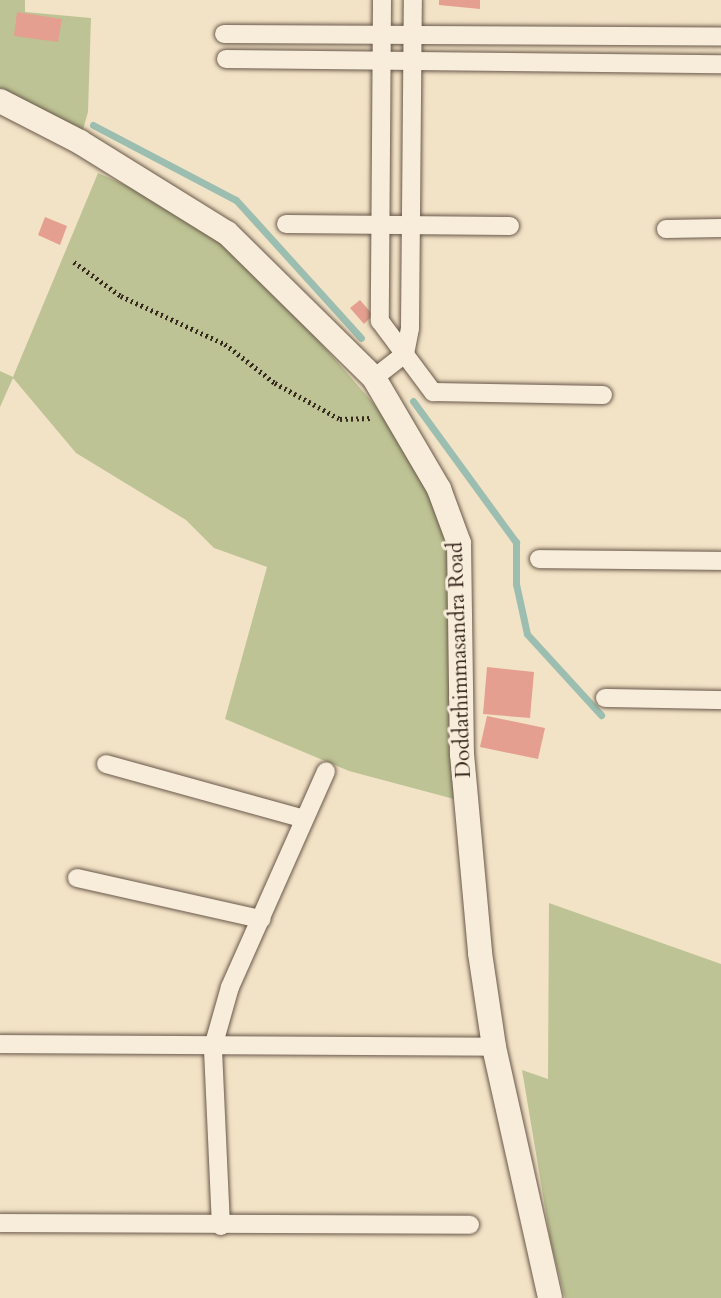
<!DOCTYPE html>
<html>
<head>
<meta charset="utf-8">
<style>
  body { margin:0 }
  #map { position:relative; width:721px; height:1298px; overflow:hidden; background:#f3e3c6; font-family:Cardo,serif }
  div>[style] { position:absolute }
  .green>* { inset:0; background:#bdc394 }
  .stream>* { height:7px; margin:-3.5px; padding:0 3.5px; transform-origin:3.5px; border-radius:3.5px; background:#9cbeb0 }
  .building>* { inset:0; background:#e59f90 }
  .path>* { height:4.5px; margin-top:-2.25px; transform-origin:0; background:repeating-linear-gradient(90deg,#392a20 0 2px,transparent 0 5.5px) }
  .roads { filter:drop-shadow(0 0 2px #68584a) drop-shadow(0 0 2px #68584a) }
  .street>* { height:18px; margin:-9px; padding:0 9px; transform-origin:9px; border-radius:9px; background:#f7edda }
  .secondary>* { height:24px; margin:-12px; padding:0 12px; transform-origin:12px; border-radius:12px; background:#f7edda }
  span { translate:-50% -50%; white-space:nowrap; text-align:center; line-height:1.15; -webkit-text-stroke:6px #f7edda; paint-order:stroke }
  .street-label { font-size:21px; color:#392a20 }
</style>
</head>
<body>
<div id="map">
  <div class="green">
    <div style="clip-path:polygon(0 0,25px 0,25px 12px,91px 18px,88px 112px,82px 133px,0 91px)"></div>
    <div style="clip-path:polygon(98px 173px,168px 204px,220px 238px,284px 301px,374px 404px,427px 480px,450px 552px,454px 799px,349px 771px,225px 719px,267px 567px,214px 548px,186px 520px,76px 453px,13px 378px,0 407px,0 371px,13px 377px)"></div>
    <div style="clip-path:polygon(549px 903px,721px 964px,721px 1298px,565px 1298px,551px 1243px,522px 1070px,548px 1079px)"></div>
  </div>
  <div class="stream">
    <div style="left:93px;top:125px;width:161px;rotate:27.7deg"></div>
    <div style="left:236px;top:200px;width:186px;rotate:47.8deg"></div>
    <div style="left:413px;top:401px;width:175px;rotate:53.9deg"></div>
    <div style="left:516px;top:542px;width:42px;rotate:90deg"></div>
    <div style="left:516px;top:584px;width:51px;rotate:77.6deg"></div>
    <div style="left:527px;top:634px;width:110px;rotate:47.6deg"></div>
  </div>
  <div class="building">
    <div style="clip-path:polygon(439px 0,480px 0,480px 9px,439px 5px)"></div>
    <div style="clip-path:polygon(17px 12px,62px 19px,58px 42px,14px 36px)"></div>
    <div style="clip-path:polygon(45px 217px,67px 226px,60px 245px,38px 235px)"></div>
    <div style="clip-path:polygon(360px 300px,373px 315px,364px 324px,350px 308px)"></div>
    <div style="clip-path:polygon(487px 667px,534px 672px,530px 718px,483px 714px)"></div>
    <div style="clip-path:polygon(487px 716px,545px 728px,538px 759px,480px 747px)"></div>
  </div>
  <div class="path">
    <div style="left:74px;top:262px;width:58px;rotate:35.9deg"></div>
    <div style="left:121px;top:296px;width:115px;rotate:24.8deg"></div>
    <div style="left:225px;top:344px;width:63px;rotate:38deg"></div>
    <div style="left:275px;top:383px;width:74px;rotate:29deg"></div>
    <div style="left:340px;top:419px;width:32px;rotate:-2deg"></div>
  </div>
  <div class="roads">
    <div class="street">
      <div style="left:382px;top:0;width:321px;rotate:90.4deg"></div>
      <div style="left:380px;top:321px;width:89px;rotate:53.3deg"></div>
      <div style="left:433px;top:392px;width:170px;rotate:1deg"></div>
      <div style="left:224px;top:34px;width:497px;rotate:0.3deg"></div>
      <div style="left:226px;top:59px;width:495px;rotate:0.6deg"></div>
      <div style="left:286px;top:224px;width:224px;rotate:0.5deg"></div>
      <div style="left:666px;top:229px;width:55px;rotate:-1deg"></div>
      <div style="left:374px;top:378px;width:39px;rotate:-38deg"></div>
      <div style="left:405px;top:354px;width:26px;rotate:-79deg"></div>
      <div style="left:410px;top:328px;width:328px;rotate:-89.5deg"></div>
      <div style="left:539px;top:559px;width:182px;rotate:0.6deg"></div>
      <div style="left:605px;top:698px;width:116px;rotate:1deg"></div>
      <div style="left:106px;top:764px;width:205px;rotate:15.5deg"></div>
      <div style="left:77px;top:878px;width:189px;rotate:12.6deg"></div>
      <div style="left:0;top:1044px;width:494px;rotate:0.3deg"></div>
      <div style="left:0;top:1223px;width:470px;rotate:0.2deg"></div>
      <div style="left:221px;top:1226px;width:179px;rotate:-92.6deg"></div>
      <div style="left:213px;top:1047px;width:62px;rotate:-74.2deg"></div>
      <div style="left:230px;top:987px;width:236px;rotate:-66deg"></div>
    </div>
    <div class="secondary">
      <div style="left:0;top:101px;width:90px;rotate:27.1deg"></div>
      <div style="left:80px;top:142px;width:173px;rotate:31.8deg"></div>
      <div style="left:227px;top:233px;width:206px;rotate:44.6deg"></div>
      <div style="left:374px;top:378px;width:129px;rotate:59.6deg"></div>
      <div style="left:439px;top:489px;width:58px;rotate:69.7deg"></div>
      <div style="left:459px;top:543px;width:211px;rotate:89.2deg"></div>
      <div style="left:462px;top:754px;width:200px;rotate:84.8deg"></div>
      <div style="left:480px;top:953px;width:95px;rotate:81.5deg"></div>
      <div style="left:494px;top:1047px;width:257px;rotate:77.4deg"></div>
    </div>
  </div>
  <div class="street-label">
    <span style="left:460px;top:660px;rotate:-92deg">Doddathimmasandra Road</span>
  </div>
</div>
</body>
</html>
